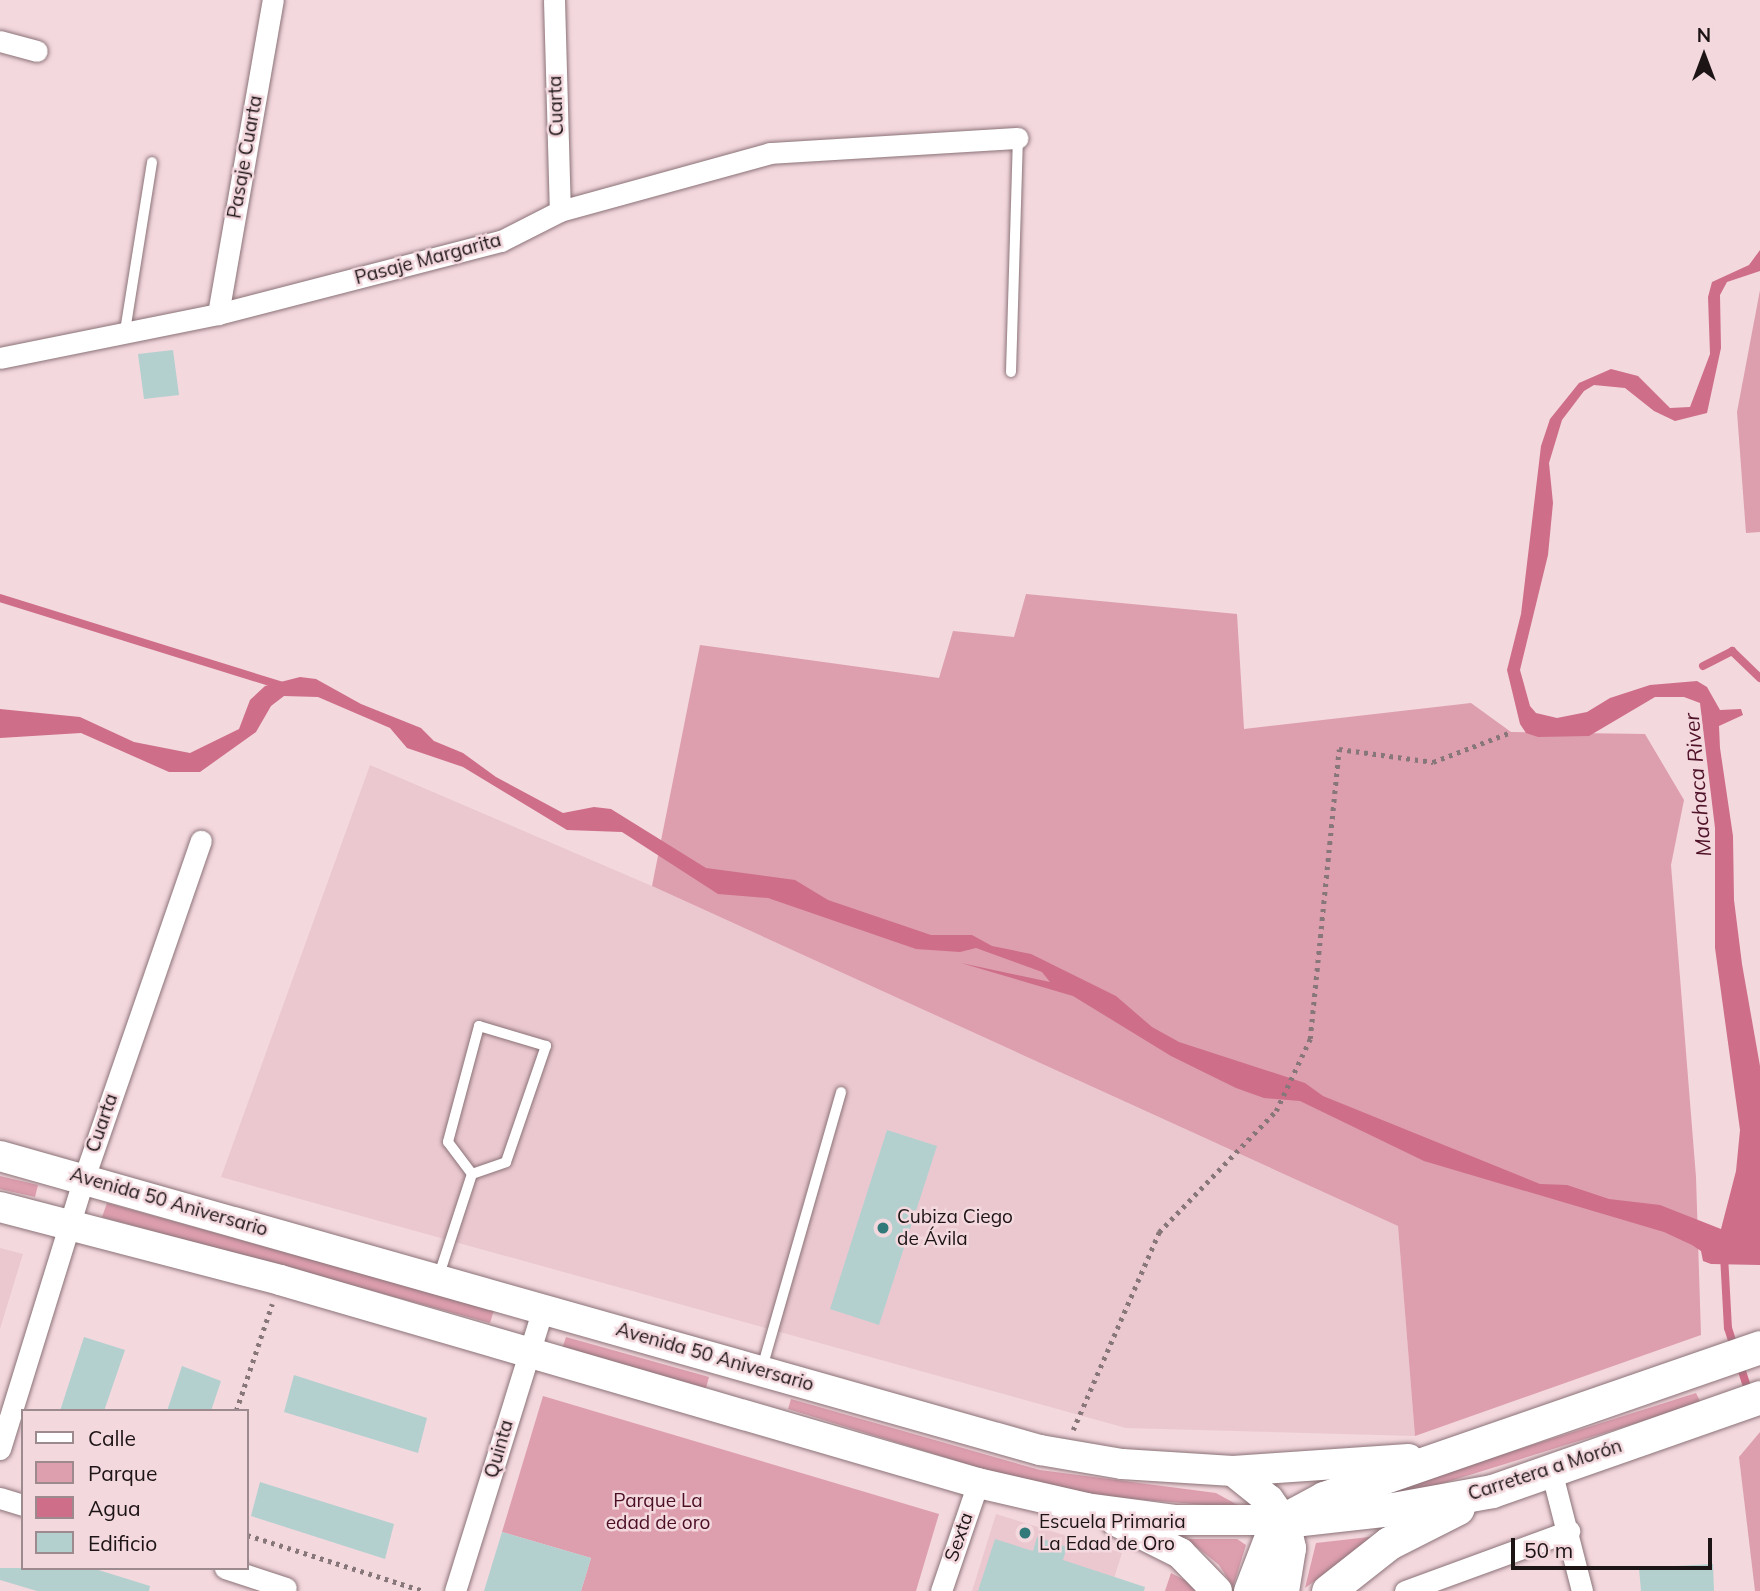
<!DOCTYPE html>
<html>
<head>
<meta charset="utf-8">
<style>
  body { margin:0 }
  #map { position:relative; width:1760px; height:1591px; overflow:hidden; background:#f3d8de; font-family:Mulish,sans-serif }
  div>[style] { position:absolute }
  .built>* { inset:0; background:#ebc8d0 }
  .green>* { inset:0; background:#dd9eae }
  .water>* { inset:0; background:#ce6e89 }
  .stream>* { height:8px; margin:-4px; padding:0 4px; transform-origin:4px; border-radius:4px; background:#ce6e89 }
  .building>* { inset:0; background:#b3d0cf }
  .path>* { height:4.5px; margin-top:-2.25px; transform-origin:0; background:repeating-linear-gradient(90deg,#87767a 0 3.5px,transparent 0 8.5px) }
  .roads { filter:drop-shadow(0 0 2px #8b7378) drop-shadow(0 0 2px #8b7378) }
  .service>* { height:10px; margin:-5px; padding:0 5px; transform-origin:5px; border-radius:5px; background:#fff }
  .minor>* { height:21px; margin:-10.5px; padding:0 10.5px; transform-origin:10.5px; border-radius:10.5px; background:#fff }
  .secondary>* { height:30px; margin:-15px; padding:0 15px; transform-origin:15px; border-radius:15px; background:#fff }
  .primary>* { height:33px; margin:-16.5px; padding:0 16.5px; transform-origin:16.5px; border-radius:16.5px; background:#fff }
  .dots>* { width:19px; height:19px; translate:-50% -50%; box-sizing:border-box; border:4px solid #f3d8de; border-radius:50% }
  span { translate:-50% -50%; white-space:nowrap; text-align:center; line-height:1.15; -webkit-text-stroke:5px #f3d8de; paint-order:stroke }
  .street-label { font-size:19px; color:#1d1416 }
  .poi-label { font-size:19px; color:#1d1416 }
  .left { translate:0 -50%; text-align:left }
  .park-label { font-size:19px; color:#4b0e25 }
  .water-label { font-size:21px; color:#4f1228; font-style:italic }
  .legend { position:absolute; left:21px; top:1409px; width:228px; height:161px; box-sizing:border-box; background:#f3d8de; border:2px solid #9d8a8e; margin:0; padding:9px 12px; list-style:none; font-size:21px; color:#1d1416 }
  .legend li { display:flex; align-items:center; gap:14px; height:35px }
  .legend b { width:35px; border:2px solid #9d8a8e }
  .north { position:absolute; left:1669px; top:21px; width:70px; height:70px; -webkit-text-stroke:5px #f3d8de; paint-order:stroke; rotate:0deg; font-size:19px; font-weight:700; line-height:28px; text-align:center; color:#1d1416 }
  .north::after { content:''; display:block; margin:auto; width:24px; height:32px; background:#1d1416; clip-path:polygon(50% 0,100% 100%,50% 72%,0 100%) }
  .scale { position:absolute; left:1511px; top:1538px; width:201px; height:32px; box-sizing:border-box; border:4px solid #1d1416; border-top:0; padding-left:9px; font-size:21px; line-height:24px; white-space:nowrap; color:#1d1416; -webkit-text-stroke:5px #f3d8de; paint-order:stroke }
</style>
</head>
<body>
<div id="map">
  <div class="built">
    <div style="clip-path:polygon(370px 765px,652px 886px,1398px 1226px,1415px 1436px,1126px 1428px,221px 1177px)"></div>
    <div style="clip-path:polygon(0 1248px,23px 1254px,0 1329px)"></div>
    <div style="clip-path:polygon(996px 1514px,1122px 1553px,1110px 1591px,972px 1591px)"></div>
  </div>
  <div class="green">
    <div style="clip-path:polygon(1760px 290px,1760px 532px,1746px 533px,1737px 412px)"></div>
    <div style="clip-path:polygon(1026px 594px,1237px 614px,1244px 729px,1471px 703px,1511px 732px,1645px 734px,1684px 800px,1671px 865px,1696px 1177px,1701px 1335px,1415px 1436px,1398px 1226px,652px 886px,700px 645px,939px 678px,953px 631px,1014px 637px)"></div>
    <div style="clip-path:polygon(0 1176px,38px 1185px,35px 1197px,0 1189px)"></div>
    <div style="clip-path:polygon(107px 1203px,494px 1310px,490px 1323px,102px 1217px)"></div>
    <div style="clip-path:polygon(566px 1337px,709px 1377px,706px 1388px,562px 1349px)"></div>
    <div style="clip-path:polygon(1696px 1393px,1701px 1403px,1431px 1487px,1362px 1499px)"></div>
    <div style="clip-path:polygon(543px 1396px,939px 1514px,916px 1591px,581px 1591px,591px 1558px,502px 1532px)"></div>
    <div style="clip-path:polygon(791px 1399px,1040px 1470px,1216px 1493px,1243px 1508px,1096px 1496px,1038px 1486px,788px 1409px)"></div>
    <div style="clip-path:polygon(1760px 1432px,1760px 1591px,1755px 1591px,1739px 1457px)"></div>
    <div style="clip-path:polygon(1378px 1536px,1305px 1588px,1316px 1543px)"></div>
    <div style="clip-path:polygon(1187px 1539px,1237px 1539px,1246px 1545px,1233px 1587px,1219px 1565px)"></div>
    <div style="clip-path:polygon(1171px 1573px,1192px 1584px,1196px 1591px,1165px 1591px)"></div>
  </div>
  <div class="water">
    <div style="clip-path:polygon(1760px 250px,1760px 271px,1727px 282px,1720px 295px,1721px 348px,1707px 413px,1675px 421px,1654px 411px,1625px 388px,1594px 385px,1584px 391px,1562px 420px,1549px 463px,1553px 503px,1548px 555px,1520px 670px,1530px 706px,1536px 713px,1557px 718px,1587px 712px,1610px 698px,1650px 685px,1697px 681px,1707px 687px,1720px 710px,1741px 709px,1743px 715px,1719px 726px,1720px 748px,1733px 836px,1734px 900px,1742px 964px,1760px 1066px,1760px 1265px,1711px 1264px,1703px 1261px,1701px 1251px,1692px 1245px,1664px 1232px,1424px 1161px,1300px 1101px,1264px 1098px,1236px 1088px,1171px 1056px,1073px 996px,961px 963px,1050px 982px,1042px 972px,976px 948px,960px 952px,916px 949px,768px 898px,718px 894px,622px 832px,567px 830px,463px 767px,407px 748px,390px 728px,318px 697px,284px 696px,271px 706px,256px 732px,200px 772px,169px 772px,81px 733px,0 738px,0 709px,80px 717px,134px 742px,190px 753px,239px 729px,250px 700px,265px 686px,300px 677px,316px 679px,361px 704px,421px 728px,434px 741px,463px 753px,496px 777px,563px 813px,594px 807px,611px 809px,706px 868px,795px 880px,828px 900px,931px 935px,972px 935px,992px 946px,1031px 954px,1116px 996px,1152px 1027px,1179px 1042px,1305px 1083px,1323px 1096px,1540px 1184px,1567px 1185px,1609px 1199px,1660px 1205px,1721px 1229px,1736px 1171px,1740px 1130px,1715px 948px,1715px 828px,1700px 703px,1684px 697px,1655px 697px,1589px 736px,1538px 737px,1526px 733px,1520px 724px,1507px 670px,1521px 614px,1541px 446px,1550px 419px,1579px 383px,1611px 369px,1638px 376px,1670px 408px,1690px 407px,1710px 354px,1708px 297px,1712px 282px,1749px 265px)"></div>
  </div>
  <div class="stream">
    <div style="left:0;top:598px;width:299px;rotate:17.3deg"></div>
    <div style="left:1703px;top:666px;width:33px;rotate:-27deg"></div>
    <div style="left:1732px;top:651px;width:39px;rotate:44deg"></div>
    <div style="left:1724px;top:1255px;width:73px;rotate:86.9deg"></div>
    <div style="left:1728px;top:1328px;width:22px;rotate:72deg"></div>
    <div style="left:1739px;top:1362px;width:33px;rotate:72deg"></div>
  </div>
  <div class="building">
    <div style="clip-path:polygon(173px 350px,179px 395px,144px 399px,138px 354px)"></div>
    <div style="clip-path:polygon(887px 1130px,937px 1146px,879px 1325px,830px 1309px)"></div>
    <div style="clip-path:polygon(84px 1337px,125px 1350px,104px 1411px,60px 1411px)"></div>
    <div style="clip-path:polygon(182px 1366px,221px 1381px,211px 1411px,167px 1411px)"></div>
    <div style="clip-path:polygon(294px 1375px,427px 1418px,418px 1453px,284px 1412px)"></div>
    <div style="clip-path:polygon(260px 1482px,394px 1524px,385px 1559px,251px 1516px)"></div>
    <div style="clip-path:polygon(502px 1532px,591px 1558px,581px 1591px,484px 1591px)"></div>
    <div style="clip-path:polygon(1037px 1537px,1067px 1547px,1063px 1560px,1145px 1587px,1144px 1591px,978px 1591px,995px 1539px,1033px 1551px)"></div>
    <div style="clip-path:polygon(1713px 1564px,1714px 1591px,1641px 1591px,1639px 1568px)"></div>
    <div style="clip-path:polygon(0 1568px,92px 1568px,150px 1586px,149px 1591px,37px 1591px,0 1580px)"></div>
  </div>
  <div class="path">
    <div style="left:236px;top:1411px;width:113px;rotate:-71.4deg"></div>
    <div style="left:1073px;top:1430px;width:216px;rotate:-66.5deg"></div>
    <div style="left:1159px;top:1232px;width:168px;rotate:-46deg"></div>
    <div style="left:1276px;top:1111px;width:80px;rotate:-64.7deg"></div>
    <div style="left:1310px;top:1039px;width:291px;rotate:-84.3deg"></div>
    <div style="left:1339px;top:749px;width:95px;rotate:7.9deg"></div>
    <div style="left:1433px;top:762px;width:84px;rotate:-21deg"></div>
    <div style="left:247px;top:1535px;width:186px;rotate:17.6deg"></div>
  </div>
  <div class="roads">
    <div class="service">
      <div style="left:125px;top:331px;width:171px;rotate:-80.9deg"></div>
      <div style="left:1011px;top:372px;width:234px;rotate:-88.3deg"></div>
      <div style="left:438px;top:1278px;width:109px;rotate:-71.9deg"></div>
      <div style="left:472px;top:1174px;width:36px;rotate:-19deg"></div>
      <div style="left:506px;top:1162px;width:123px;rotate:-71deg"></div>
      <div style="left:546px;top:1046px;width:70px;rotate:-163.4deg"></div>
      <div style="left:479px;top:1026px;width:120px;rotate:105deg"></div>
      <div style="left:448px;top:1142px;width:40px;rotate:53deg"></div>
      <div style="left:762px;top:1368px;width:287px;rotate:-74deg"></div>
    </div>
    <div class="minor">
      <div style="left:554px;top:0;width:211px;rotate:88.4deg"></div>
      <div style="left:0;top:41px;width:38px;rotate:15deg"></div>
      <div style="left:218px;top:314px;width:319px;rotate:-80.1deg"></div>
      <div style="left:0;top:358px;width:222px;rotate:-11.4deg"></div>
      <div style="left:218px;top:314px;width:292px;rotate:-14.5deg"></div>
      <div style="left:501px;top:241px;width:66px;rotate:-27deg"></div>
      <div style="left:560px;top:211px;width:218px;rotate:-15.4deg"></div>
      <div style="left:770px;top:153px;width:248px;rotate:-3.5deg"></div>
      <div style="left:0;top:1449px;width:284px;rotate:-72.8deg"></div>
      <div style="left:84px;top:1178px;width:357px;rotate:-70.9deg"></div>
      <div style="left:1551px;top:1470px;width:125px;rotate:75.6deg"></div>
      <div style="left:0;top:1498px;width:24px;rotate:17deg"></div>
      <div style="left:225px;top:1568px;width:64px;rotate:18.2deg"></div>
      <div style="left:455px;top:1591px;width:296px;rotate:-72.7deg"></div>
      <div style="left:941px;top:1591px;width:114px;rotate:-71.1deg"></div>
      <div style="left:1405px;top:1591px;width:175px;rotate:-20.1deg"></div>
    </div>
    <div class="secondary">
      <div style="left:0;top:1156px;width:1081px;rotate:15.79deg"></div>
      <div style="left:1040px;top:1450px;width:83px;rotate:9.7deg"></div>
      <div style="left:1122px;top:1464px;width:111px;rotate:3.6deg"></div>
      <div style="left:1233px;top:1471px;width:176px;rotate:-3.9deg"></div>
      <div style="left:0;top:1207px;width:289px;rotate:14.6deg"></div>
      <div style="left:280px;top:1280px;width:727px;rotate:16.22deg"></div>
      <div style="left:978px;top:1483px;width:111px;rotate:13deg"></div>
      <div style="left:1086px;top:1508px;width:91px;rotate:7.6deg"></div>
      <div style="left:1176px;top:1520px;width:107px"></div>
      <div style="left:1233px;top:1471px;width:46px;rotate:38.9deg"></div>
      <div style="left:1269px;top:1500px;width:24px;rotate:55deg"></div>
      <div style="left:1116px;top:1521px;width:72px;rotate:26.6deg"></div>
      <div style="left:1180px;top:1553px;width:53px;rotate:45.8deg"></div>
    </div>
    <div class="primary">
      <div style="left:1302px;top:1519px;width:92px;rotate:-6.3deg"></div>
      <div style="left:1393px;top:1509px;width:101px;rotate:-10.3deg"></div>
      <div style="left:1492px;top:1491px;width:284px;rotate:-19.3deg"></div>
      <div style="left:1250px;top:1591px;width:64px;rotate:-69deg"></div>
      <div style="left:1273px;top:1531px;width:15px;rotate:-48deg"></div>
      <div style="left:1283px;top:1520px;width:47px;rotate:-28.2deg"></div>
      <div style="left:1324px;top:1498px;width:461px;rotate:-19.1deg"></div>
      <div style="left:1282px;top:1591px;width:44px;rotate:-80.8deg"></div>
      <div style="left:1289px;top:1548px;width:29px;rotate:-102deg"></div>
      <div style="left:1328px;top:1591px;width:78px;rotate:-38.2deg"></div>
      <div style="left:1389px;top:1543px;width:77px;rotate:-26.9deg"></div>
    </div>
  </div>
  <div class="dots">
    <div style="left:883px;top:1228px;background:#317a79"></div>
    <div style="left:1025px;top:1533px;background:#317a79"></div>
  </div>
  <div class="street-label">
    <span style="left:556px;top:106px;rotate:-92deg">Cuarta</span>
    <span style="left:245px;top:157px;rotate:-80deg">Pasaje Cuarta</span>
    <span style="left:428px;top:259px;rotate:-15deg">Pasaje Margarita</span>
    <span style="left:102px;top:1123px;rotate:-71deg">Cuarta</span>
    <span style="left:169px;top:1202px;rotate:16deg">Avenida 50 Aniversario</span>
    <span style="left:715px;top:1357px;rotate:16deg">Avenida 50 Aniversario</span>
    <span style="left:499px;top:1449px;rotate:-74deg">Quinta</span>
    <span style="left:1545px;top:1470px;rotate:-18deg">Carretera a Morón</span>
    <span style="left:959px;top:1537px;rotate:-71deg">Sexta</span>
  </div>
  <div class="poi-label">
    <span class="left" style="left:897px;top:1228px">Cubiza Ciego<br>de Ávila</span>
    <span class="left" style="left:1039px;top:1533px">Escuela Primaria<br>La Edad de Oro</span>
  </div>
  <div class="park-label">
    <span style="left:658px;top:1512px">Parque La<br>edad de oro</span>
  </div>
  <div class="water-label">
    <span style="left:1697px;top:785px;rotate:-95deg">Machaca River</span>
  </div>
  <ul class="legend">
  <li><b style="height:9px;background:#fff"></b>Calle</li>
  <li><b style="height:19px;background:#dd9eae"></b>Parque</li>
  <li><b style="height:19px;background:#ce6e89"></b>Agua</li>
  <li><b style="height:19px;background:#b3d0cf"></b>Edificio</li>
  </ul>
  <div class="north">N</div>
  <div class="scale">50 m</div>
</div>
</body>
</html>
